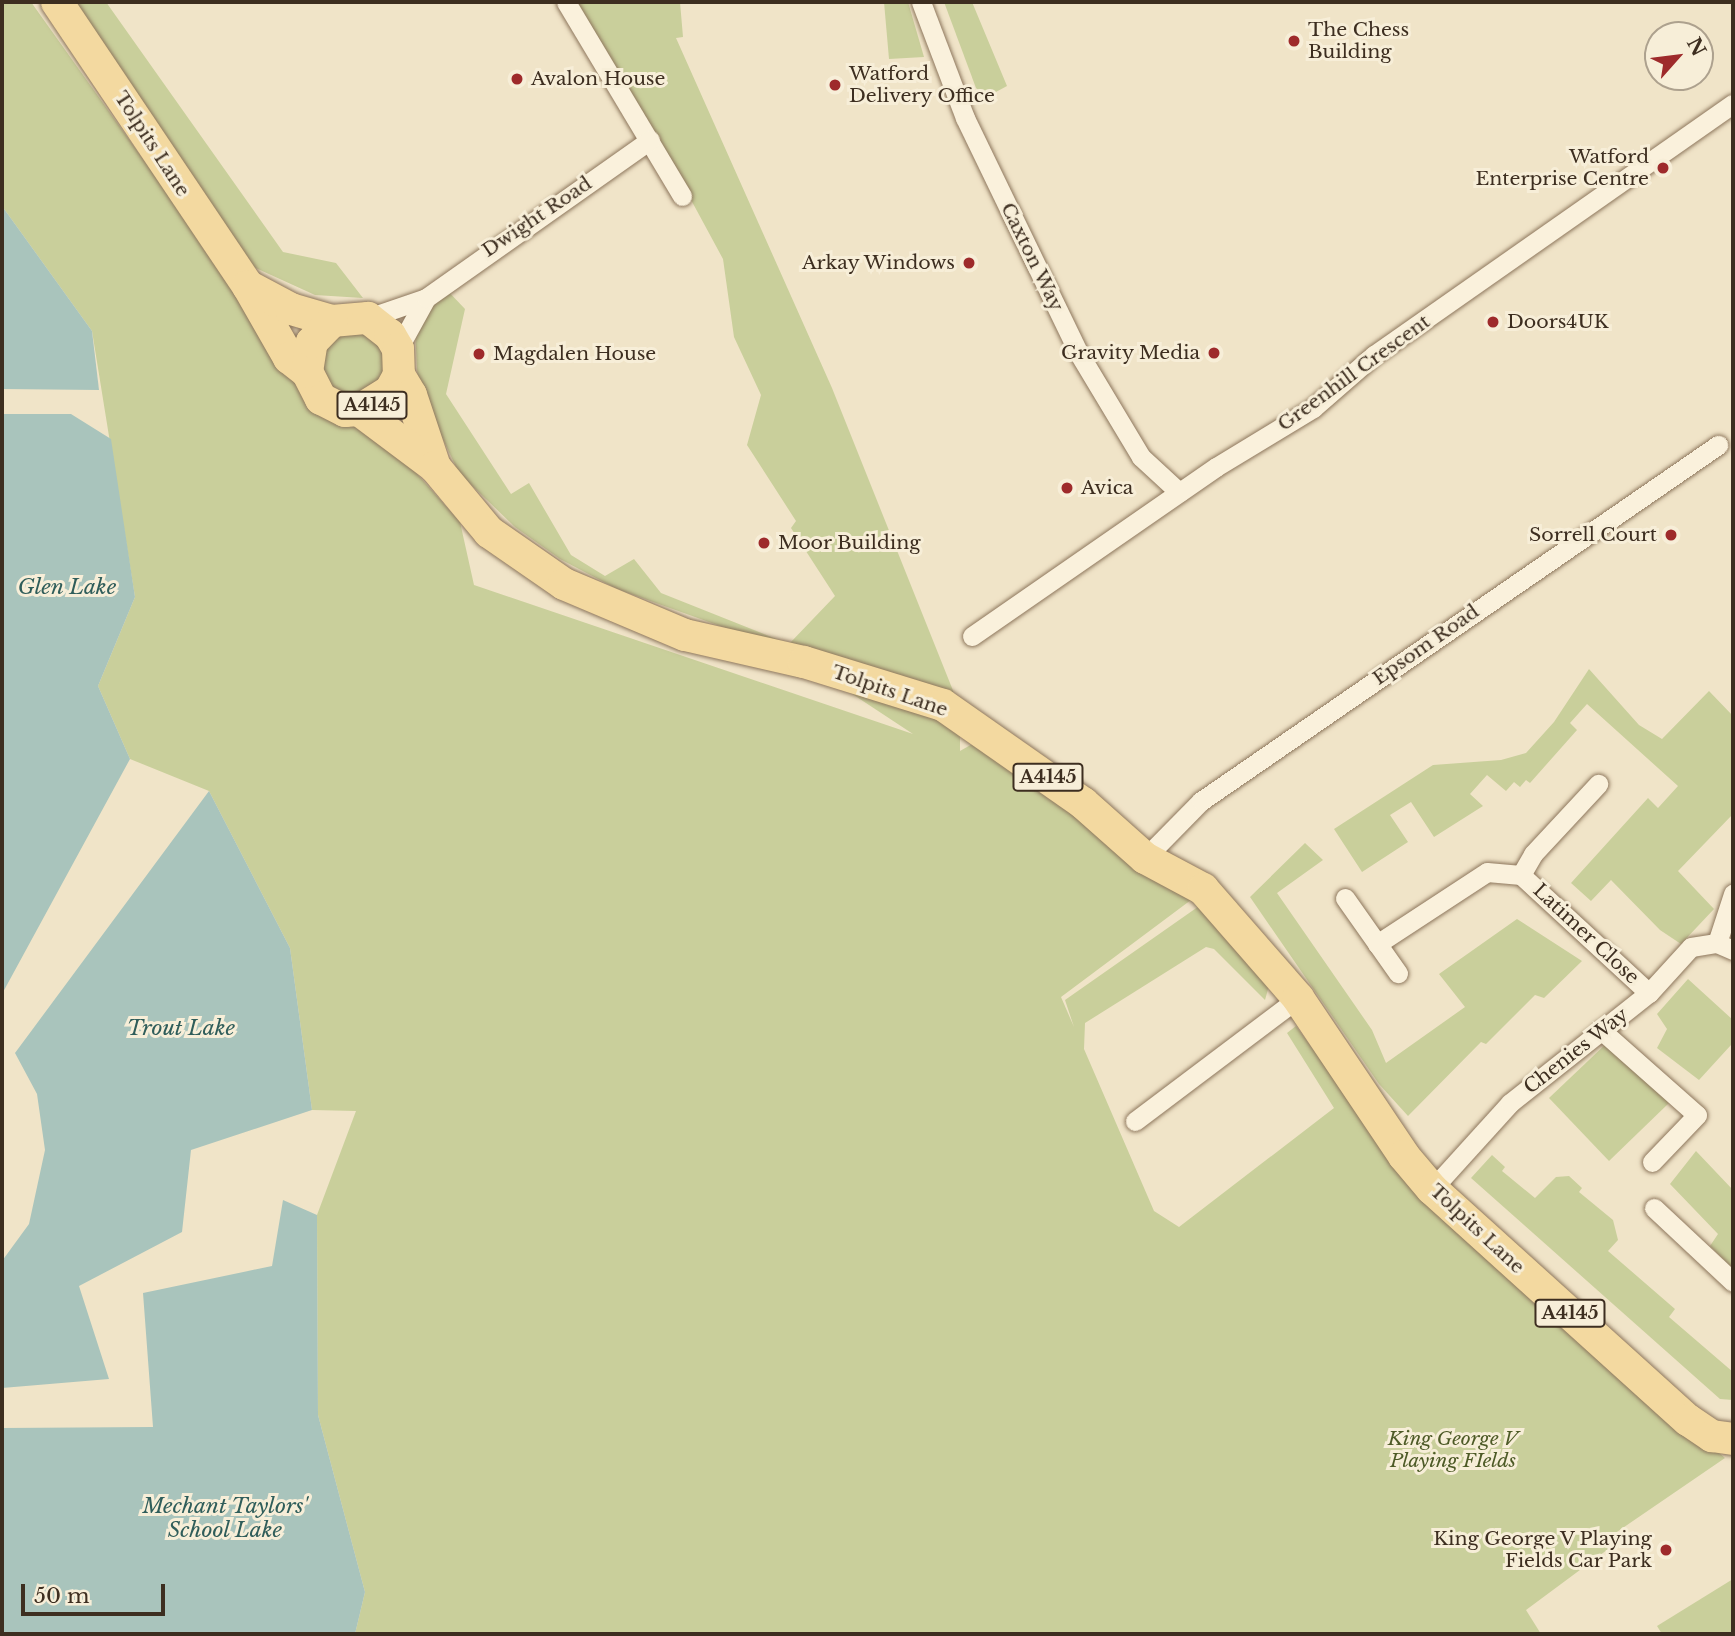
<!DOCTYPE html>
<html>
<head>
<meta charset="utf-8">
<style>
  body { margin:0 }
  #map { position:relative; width:1735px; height:1636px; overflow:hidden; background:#f0e4c8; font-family:"Libre Baskerville",serif }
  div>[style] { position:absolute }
  .green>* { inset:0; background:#c9cf9b }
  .round { border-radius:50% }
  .water>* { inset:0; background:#a9c4bc }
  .roads { filter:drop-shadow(0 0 2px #8d765c) drop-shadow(0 0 2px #8d765c) }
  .minor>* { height:19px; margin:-9.5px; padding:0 9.5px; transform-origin:9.5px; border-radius:9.5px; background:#faf1dc }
  .primary>* { height:32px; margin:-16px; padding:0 16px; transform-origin:16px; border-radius:16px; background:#f3d9a0 }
  .dots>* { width:19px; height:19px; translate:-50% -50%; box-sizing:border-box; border:4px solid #f7eed8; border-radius:50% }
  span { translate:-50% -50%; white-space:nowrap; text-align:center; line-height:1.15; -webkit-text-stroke:6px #f7eed8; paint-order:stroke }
  .shield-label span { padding:2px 5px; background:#f7eed8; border:2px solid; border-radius:5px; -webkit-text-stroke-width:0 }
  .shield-label { font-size:18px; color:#3d2e20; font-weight:700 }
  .poi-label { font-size:19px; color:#3d2e20 }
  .left { translate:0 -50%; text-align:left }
  .right { translate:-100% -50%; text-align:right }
  .street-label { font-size:19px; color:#3d2e20 }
  .park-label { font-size:19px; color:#4d5a26; font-style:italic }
  .water-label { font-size:21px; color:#2f5d5a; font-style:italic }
  .frame { position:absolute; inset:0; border:4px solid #3d2e20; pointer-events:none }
  .north { position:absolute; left:1644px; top:21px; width:70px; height:70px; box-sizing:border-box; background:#f7eed8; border:2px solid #ada18e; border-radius:50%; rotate:62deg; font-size:19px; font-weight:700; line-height:28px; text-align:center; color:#3d2e20 }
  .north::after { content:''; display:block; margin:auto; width:24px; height:32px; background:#9e2a2b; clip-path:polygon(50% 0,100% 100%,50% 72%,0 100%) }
  .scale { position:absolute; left:21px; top:1584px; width:144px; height:32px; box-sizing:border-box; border:4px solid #3d2e20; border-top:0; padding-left:9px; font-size:21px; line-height:24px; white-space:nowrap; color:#3d2e20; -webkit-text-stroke:5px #f7eed8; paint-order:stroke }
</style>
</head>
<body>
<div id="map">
  <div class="green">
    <div style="clip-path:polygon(2px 2px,31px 2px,289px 364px,394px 448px,460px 522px,474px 585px,913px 734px,784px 649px,617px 589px,560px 559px,515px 527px,459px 473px,418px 387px,415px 329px,422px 311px,446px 289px,465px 309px,446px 394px,511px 494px,529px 483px,571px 555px,605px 576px,634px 559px,661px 593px,789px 644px,835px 596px,791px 528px,796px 521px,747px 445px,761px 395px,734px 337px,723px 259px,657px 137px,573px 2px,680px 2px,683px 37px,676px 38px,832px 388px,960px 708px,960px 751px,974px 743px,1195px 897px,1061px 997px,1074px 1027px,1065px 1000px,1202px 904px,1270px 982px,1265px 1000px,1214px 949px,1206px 947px,1085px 1023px,1084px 1049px,1154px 1211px,1179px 1227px,1334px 1108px,1287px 1033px,1296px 1026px,1422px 1198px,1725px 1458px,1611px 1536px,1615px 1544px,1526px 1610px,1541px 1634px,355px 1634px,365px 1592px,318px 1415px,317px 1215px,356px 1111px,312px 1110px,290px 948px,209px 791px,130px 759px,98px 686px,135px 597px,92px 331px,2px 206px)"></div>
    <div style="clip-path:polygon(75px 2px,106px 2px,283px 252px,336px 263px,363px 298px,315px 295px,251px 266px)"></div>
    <div style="clip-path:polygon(884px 2px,908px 2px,924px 57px,889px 59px)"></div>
    <div style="clip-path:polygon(944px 2px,972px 2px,1007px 86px,994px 93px,982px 94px,976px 88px)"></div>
    <div class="round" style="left:320px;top:332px;width:64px;height:64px"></div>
    <div style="clip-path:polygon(1589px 669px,1639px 725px,1662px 739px,1709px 691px,1733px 716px,1733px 814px,1678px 871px,1714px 909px,1681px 944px,1660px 930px,1611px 880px,1591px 901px,1571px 883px,1648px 798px,1658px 808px,1678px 786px,1587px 704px,1570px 723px,1577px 730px,1530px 783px,1526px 780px,1520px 787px,1514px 782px,1506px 791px,1487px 775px,1470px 794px,1483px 806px,1434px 837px,1411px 802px,1390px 815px,1408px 842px,1362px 872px,1334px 829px,1433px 765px,1501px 760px,1526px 753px,1554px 722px)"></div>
    <div style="clip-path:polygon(1305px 843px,1323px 860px,1277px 893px,1372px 1030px,1386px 1063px,1465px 1007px,1439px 974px,1517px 919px,1582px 961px,1544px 998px,1535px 995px,1486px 1044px,1481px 1042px,1408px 1116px,1379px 1084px,1250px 897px)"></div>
    <div style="clip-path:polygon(1688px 979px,1733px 1020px,1731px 1045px,1699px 1080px,1657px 1048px,1667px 1029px,1657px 1014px)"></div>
    <div style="clip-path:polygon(1609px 1041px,1669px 1103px,1609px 1161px,1549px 1098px)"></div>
    <div style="clip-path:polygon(1696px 1151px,1733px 1190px,1733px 1269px,1710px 1246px,1718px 1234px,1670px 1184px)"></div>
    <div style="clip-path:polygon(1492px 1155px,1505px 1167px,1502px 1171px,1535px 1198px,1556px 1177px,1569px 1176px,1582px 1188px,1579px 1192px,1613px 1220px,1618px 1240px,1608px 1251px,1675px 1309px,1669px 1317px,1733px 1372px,1733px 1400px,1720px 1399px,1471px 1178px)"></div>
    <div style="clip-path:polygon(1733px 1579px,1733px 1634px,1662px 1634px,1657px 1626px)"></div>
  </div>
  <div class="water">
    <div style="clip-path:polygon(2px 206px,92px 331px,99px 390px,2px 389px)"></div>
    <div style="clip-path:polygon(2px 414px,71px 414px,111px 439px,135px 597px,98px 686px,130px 759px,2px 994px)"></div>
    <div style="clip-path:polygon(209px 791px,290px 948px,312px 1110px,191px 1150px,182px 1232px,79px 1286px,109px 1379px,2px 1388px,2px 1261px,29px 1224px,45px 1150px,37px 1094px,15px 1053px)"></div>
    <div style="clip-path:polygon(283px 1200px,317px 1215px,318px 1415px,365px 1592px,355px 1634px,2px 1634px,2px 1428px,153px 1427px,143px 1293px,272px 1266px)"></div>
  </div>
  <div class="roads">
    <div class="minor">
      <div style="left:566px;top:2px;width:226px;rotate:59.1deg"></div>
      <div style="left:921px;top:2px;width:124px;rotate:69.2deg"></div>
      <div style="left:965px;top:118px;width:260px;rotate:64.2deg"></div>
      <div style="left:1078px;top:352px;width:122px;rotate:59deg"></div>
      <div style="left:1141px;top:457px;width:52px;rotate:42.6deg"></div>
      <div style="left:368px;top:318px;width:61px;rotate:-19deg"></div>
      <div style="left:398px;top:349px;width:58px;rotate:-61.2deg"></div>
      <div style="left:426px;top:298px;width:274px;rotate:-35.2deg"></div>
      <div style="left:972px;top:636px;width:297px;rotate:-34.7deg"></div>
      <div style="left:1216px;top:467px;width:114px;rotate:-31.3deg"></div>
      <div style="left:1313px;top:408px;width:81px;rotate:-41deg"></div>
      <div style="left:1374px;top:355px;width:438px;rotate:-35deg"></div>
      <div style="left:1145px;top:858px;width:80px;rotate:-45.5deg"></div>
      <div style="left:1201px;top:801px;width:628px;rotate:-34.55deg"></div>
      <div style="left:1521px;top:875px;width:24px;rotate:-60deg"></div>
      <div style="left:1533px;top:854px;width:96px;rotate:-47.1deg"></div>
      <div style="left:1345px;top:898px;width:92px;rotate:54.8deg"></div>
      <div style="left:1717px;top:943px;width:52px;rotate:-71.9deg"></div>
      <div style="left:1377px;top:944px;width:131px;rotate:-33.2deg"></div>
      <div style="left:1487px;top:872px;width:34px;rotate:5deg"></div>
      <div style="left:1521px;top:875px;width:174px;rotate:42.7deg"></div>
      <div style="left:1601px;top:1030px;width:128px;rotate:41.5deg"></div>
      <div style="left:1697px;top:1115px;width:65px;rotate:133.8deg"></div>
      <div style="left:1135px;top:1121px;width:204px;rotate:-37deg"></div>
      <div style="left:1432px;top:1189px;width:116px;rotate:-47.8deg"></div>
      <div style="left:1510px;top:1103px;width:177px;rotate:-38.4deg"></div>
      <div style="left:1649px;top:993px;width:62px;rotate:-47.6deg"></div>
      <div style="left:1691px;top:947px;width:26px;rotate:-9deg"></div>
      <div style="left:1717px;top:943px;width:17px;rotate:24deg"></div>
      <div style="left:1654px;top:1208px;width:108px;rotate:43.1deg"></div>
    </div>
    <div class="primary">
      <div style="left:57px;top:2px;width:342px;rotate:56.1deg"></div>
      <div style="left:248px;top:286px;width:83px;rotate:60.3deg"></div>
      <div style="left:289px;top:358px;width:23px;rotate:38deg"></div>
      <div style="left:248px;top:286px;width:49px;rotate:28.1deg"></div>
      <div style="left:291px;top:309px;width:43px;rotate:16.3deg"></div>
      <div style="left:332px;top:321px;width:36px;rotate:-5deg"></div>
      <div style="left:368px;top:318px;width:28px;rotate:38deg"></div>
      <div style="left:390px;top:335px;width:16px;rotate:60deg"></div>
      <div style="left:398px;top:349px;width:26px;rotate:88deg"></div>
      <div style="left:399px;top:375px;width:18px;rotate:119deg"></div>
      <div style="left:390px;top:391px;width:36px;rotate:148deg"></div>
      <div style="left:359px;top:410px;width:14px;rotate:176deg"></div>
      <div style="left:345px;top:411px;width:27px;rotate:-153deg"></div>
      <div style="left:321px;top:399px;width:30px;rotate:-117deg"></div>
      <div style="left:307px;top:372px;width:30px;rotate:-81deg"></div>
      <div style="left:312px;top:342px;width:29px;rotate:-46deg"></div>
      <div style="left:399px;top:375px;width:23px;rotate:59deg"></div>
      <div style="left:411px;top:395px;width:76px;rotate:71.6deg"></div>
      <div style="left:359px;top:410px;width:95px;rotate:36.9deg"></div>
      <div style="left:435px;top:467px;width:85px;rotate:50.3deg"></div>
      <div style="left:489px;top:532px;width:91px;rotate:34.7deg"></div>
      <div style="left:564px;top:584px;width:131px;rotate:22.9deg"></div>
      <div style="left:685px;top:635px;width:122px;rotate:12.8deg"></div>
      <div style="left:804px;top:662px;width:145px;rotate:17.2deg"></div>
      <div style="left:943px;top:705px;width:171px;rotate:35deg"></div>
      <div style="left:1083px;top:803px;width:83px;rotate:41.6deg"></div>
      <div style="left:1145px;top:858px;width:66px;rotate:28.1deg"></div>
      <div style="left:1203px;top:889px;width:145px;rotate:48.9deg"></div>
      <div style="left:1298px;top:998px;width:190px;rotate:56.1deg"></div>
      <div style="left:1404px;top:1156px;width:43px;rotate:49.7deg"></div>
      <div style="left:1432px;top:1189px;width:345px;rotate:42.1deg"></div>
      <div style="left:1688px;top:1420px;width:29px;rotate:34deg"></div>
      <div style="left:1712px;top:1436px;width:21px;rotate:8deg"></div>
    </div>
  </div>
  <div class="dots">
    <div style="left:1294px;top:41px;background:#9e2a2b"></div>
    <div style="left:517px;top:79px;background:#9e2a2b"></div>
    <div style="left:835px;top:85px;background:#9e2a2b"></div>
    <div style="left:1663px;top:168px;background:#9e2a2b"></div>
    <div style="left:969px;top:263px;background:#9e2a2b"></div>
    <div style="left:1493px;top:322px;background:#9e2a2b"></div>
    <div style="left:1214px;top:353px;background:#9e2a2b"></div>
    <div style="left:479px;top:354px;background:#9e2a2b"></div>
    <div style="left:1067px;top:488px;background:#9e2a2b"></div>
    <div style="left:1671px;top:535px;background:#9e2a2b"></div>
    <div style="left:764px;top:543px;background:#9e2a2b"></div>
    <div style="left:1666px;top:1550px;background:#9e2a2b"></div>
  </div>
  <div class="shield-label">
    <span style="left:372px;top:405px">A4145</span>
    <span style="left:1048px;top:777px">A4145</span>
    <span style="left:1570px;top:1313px">A4145</span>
  </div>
  <div class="poi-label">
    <span class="left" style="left:1308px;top:41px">The Chess<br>Building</span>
    <span class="left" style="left:849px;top:85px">Watford<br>Delivery Office</span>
    <span class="left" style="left:531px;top:79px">Avalon House</span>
    <span class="right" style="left:1649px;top:168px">Watford<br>Enterprise Centre</span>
    <span class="right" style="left:955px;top:263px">Arkay Windows</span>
    <span class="left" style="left:1507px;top:322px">Doors4UK</span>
    <span class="right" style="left:1200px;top:353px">Gravity Media</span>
    <span class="left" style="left:493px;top:354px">Magdalen House</span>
    <span class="left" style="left:1081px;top:488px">Avica</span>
    <span class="right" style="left:1657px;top:535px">Sorrell Court</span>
    <span class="left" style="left:778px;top:543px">Moor Building</span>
    <span class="right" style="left:1652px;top:1550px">King George V Playing<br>Fields Car Park</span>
  </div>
  <div class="street-label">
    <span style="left:152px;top:144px;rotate:57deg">Tolpits Lane</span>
    <span style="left:537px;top:217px;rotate:-34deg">Dwight Road</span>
    <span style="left:1032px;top:257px;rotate:64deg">Caxton Way</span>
    <span style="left:1354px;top:373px;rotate:-36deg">Greenhill Crescent</span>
    <span style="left:1426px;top:645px;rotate:-35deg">Epsom Road</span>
    <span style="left:890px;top:691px;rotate:19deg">Tolpits Lane</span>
    <span style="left:1586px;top:934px;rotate:43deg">Latimer Close</span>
    <span style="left:1576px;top:1051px;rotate:-38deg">Chenies Way</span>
    <span style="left:1477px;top:1229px;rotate:43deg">Tolpits Lane</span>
  </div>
  <div class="park-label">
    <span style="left:1453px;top:1450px">King George V<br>Playing FIelds</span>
  </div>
  <div class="water-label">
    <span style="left:67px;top:587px">Glen Lake</span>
    <span style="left:181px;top:1028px">Trout Lake</span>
    <span style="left:225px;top:1518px">Mechant Taylors'<br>School Lake</span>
  </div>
  <div class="frame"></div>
  <div class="north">N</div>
  <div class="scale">50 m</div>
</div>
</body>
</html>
